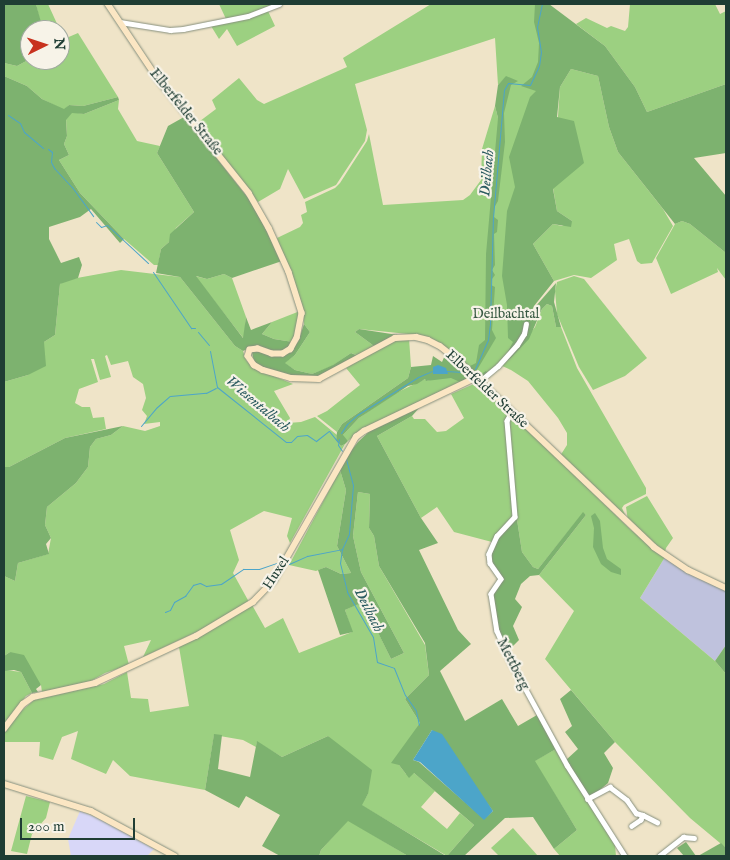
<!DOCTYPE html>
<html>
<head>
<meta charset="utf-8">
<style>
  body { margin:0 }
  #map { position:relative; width:730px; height:860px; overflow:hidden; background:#efe4c8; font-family:"IM FELL English",serif }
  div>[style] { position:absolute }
  .built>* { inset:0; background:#d8d7f8 }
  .industrial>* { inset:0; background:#bfc2dd }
  .green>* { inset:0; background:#9cd081 }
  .forest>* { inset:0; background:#7db26f }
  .water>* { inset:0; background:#4ca5c9 }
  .stream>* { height:1px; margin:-0.5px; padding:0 0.5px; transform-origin:0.5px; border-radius:0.5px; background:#4ca5c9 }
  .roads { filter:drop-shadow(0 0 1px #87907e) drop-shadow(0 0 1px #87907e) }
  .street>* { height:4.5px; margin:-2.25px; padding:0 2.25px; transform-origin:2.25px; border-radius:2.25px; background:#fff }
  .secondary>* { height:5.5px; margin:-2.75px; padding:0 2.75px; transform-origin:2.75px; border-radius:2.75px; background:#fbe6c3 }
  span { translate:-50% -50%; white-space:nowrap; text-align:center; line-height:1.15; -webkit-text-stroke:4.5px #f7f3e8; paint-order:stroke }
  .street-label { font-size:14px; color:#1f3d34 }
  .park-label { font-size:14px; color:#385a43 }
  .water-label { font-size:15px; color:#2c5c61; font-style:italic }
  .frame { position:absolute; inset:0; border:5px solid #1f3d34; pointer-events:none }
  .north { position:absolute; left:20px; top:20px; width:50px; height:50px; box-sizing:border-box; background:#f7f3e8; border:1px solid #a1aaa0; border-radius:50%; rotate:86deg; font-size:14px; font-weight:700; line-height:20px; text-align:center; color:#1f3d34 }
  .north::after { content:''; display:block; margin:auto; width:18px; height:22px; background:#c8321e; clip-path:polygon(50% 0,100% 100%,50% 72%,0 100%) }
  .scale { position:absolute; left:20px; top:818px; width:115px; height:22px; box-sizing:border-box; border:2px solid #1f3d34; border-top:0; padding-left:6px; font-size:15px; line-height:18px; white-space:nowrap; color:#1f3d34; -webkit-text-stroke:4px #f7f3e8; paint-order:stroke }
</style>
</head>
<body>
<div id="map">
  <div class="built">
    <div style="clip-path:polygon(80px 811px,100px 819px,154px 849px,147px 856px,71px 856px,68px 839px)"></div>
  </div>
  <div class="industrial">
    <div style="clip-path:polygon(665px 557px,726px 590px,726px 645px,715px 661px,640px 598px)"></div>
  </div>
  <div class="green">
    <div style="clip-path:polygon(36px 4px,48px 4px,64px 39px,78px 33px,118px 97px,83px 106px,69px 105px,64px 110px,42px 99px,27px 86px,4px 76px,4px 63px,17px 66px,30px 59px,60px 60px,60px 30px,42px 30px)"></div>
    <div style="clip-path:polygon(219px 4px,275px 4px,248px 14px,226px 19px)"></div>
    <div style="clip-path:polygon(431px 4px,550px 4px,545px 7px,543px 51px,517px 280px,532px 313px,526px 332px,505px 360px,509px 360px,535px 327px,542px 309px,547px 304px,552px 306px,556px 327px,561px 327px,577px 368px,646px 488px,646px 494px,624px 505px,622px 508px,626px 517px,560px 456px,567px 445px,567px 433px,558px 418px,528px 381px,511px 370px,500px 365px,483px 377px,471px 366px,468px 367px,418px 335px,359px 329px,355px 332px,374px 346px,359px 356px,351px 353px,332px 366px,312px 374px,295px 370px,284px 363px,295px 355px,310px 332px,304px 324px,302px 305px,277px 238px,300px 227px,303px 223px,301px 215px,307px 212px,305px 202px,335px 188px,340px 183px,367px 141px,369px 134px,383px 205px,463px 200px,470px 195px,481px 180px,482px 149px,495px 106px,498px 118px,506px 77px,498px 85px,495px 38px,355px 84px,367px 130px,365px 141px,336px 185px,304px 199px,288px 169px,280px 189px,258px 202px,196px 124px,216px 109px,212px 100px,239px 78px,257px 100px,264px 104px,347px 67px,343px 58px)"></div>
    <div style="clip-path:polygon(630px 4px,715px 4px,720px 14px,726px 11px,726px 84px,647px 112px,635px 87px,605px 46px,576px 24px,586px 18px,607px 28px,611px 26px,625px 31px,628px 27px)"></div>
    <div style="clip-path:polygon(268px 11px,275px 26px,237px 46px,227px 29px,219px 39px,211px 26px)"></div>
    <div style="clip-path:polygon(571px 69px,598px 76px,609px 127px,618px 152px,663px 209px,673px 226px,652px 263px,641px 264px,637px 261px,629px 239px,614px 244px,617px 260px,591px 278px,574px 275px,554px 281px,533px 244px,553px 224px,562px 226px,572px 221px,557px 211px,553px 188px,560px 87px)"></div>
    <div style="clip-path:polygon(119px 100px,118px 109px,137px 141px,160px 146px,157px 153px,194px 212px,176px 228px,169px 242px,161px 249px,158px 265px,154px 265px,124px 239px,80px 193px,59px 160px,69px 155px,64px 144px,67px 136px,66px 119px,72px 112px,84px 114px)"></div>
    <div style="clip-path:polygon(682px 221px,690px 224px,726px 253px,726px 280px,717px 268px,718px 272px,671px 294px,656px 258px,675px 224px)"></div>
    <div style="clip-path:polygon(121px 270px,180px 277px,235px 346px,243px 351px,246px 360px,252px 367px,293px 384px,274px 391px,290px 418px,288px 423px,301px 422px,315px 417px,337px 435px,336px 441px,341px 446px,345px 444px,290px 543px,287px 536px,292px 518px,264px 511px,230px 530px,239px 560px,233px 573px,249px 602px,205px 628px,143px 657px,151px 640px,124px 646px,129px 665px,105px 673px,91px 681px,42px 692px,41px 685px,10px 652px,4px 656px,4px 576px,15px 581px,18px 563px,48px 554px,51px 538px,45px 525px,47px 507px,76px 483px,88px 467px,90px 447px,96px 439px,111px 435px,123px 426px,145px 431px,160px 426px,160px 422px,144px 424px,147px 416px,142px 410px,146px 398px,143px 384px,133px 377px,128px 361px,111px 365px,107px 355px,105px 356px,111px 377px,100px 380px,94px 359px,91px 359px,98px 382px,79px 389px,75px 403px,82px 407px,90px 407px,93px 418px,104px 417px,106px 429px,65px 438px,9px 467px,4px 467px,4px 382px,28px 375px,44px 342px,55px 335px,60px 284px,66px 280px)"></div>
    <div style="clip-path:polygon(224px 274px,232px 278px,246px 317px,244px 339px,195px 276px,207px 279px)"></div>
    <div style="clip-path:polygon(574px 276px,584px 279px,647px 358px,625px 376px,593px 390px,579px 367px,557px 314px,555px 291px,557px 282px)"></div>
    <div style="clip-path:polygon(300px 311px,293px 342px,274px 339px,262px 334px,272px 322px)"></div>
    <div style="clip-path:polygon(409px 338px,411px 367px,408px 378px,342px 424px,337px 432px,317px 416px,327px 411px,360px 385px,346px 368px,394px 340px)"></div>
    <div style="clip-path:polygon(436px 378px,455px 378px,460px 382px,362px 429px,348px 441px,342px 436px,359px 418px,392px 395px,425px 379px,427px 381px)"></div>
    <div style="clip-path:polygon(476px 383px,510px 413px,506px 421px,514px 517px,492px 542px,454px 532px,437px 507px,421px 518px,377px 436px,412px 416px,414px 419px,425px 419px,437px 432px,446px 431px,464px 418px,451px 394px)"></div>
    <div style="clip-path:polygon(512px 414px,631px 530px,665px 557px,640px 598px,715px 661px,726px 674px,726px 848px,690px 818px,615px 742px,545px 659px,574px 611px,539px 575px,586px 515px,583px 513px,538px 569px,533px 567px,522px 552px,516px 513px,507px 421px)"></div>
    <div style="clip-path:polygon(340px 470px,346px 490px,337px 546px,351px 573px,341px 574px,326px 567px,316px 571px,289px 565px)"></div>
    <div style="clip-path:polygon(358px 492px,370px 494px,369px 528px,374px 536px,379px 566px,425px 645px,429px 675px,405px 699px,420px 723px,399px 765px,406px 774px,414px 773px,435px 791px,421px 807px,447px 829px,460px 813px,474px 825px,447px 856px,361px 805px,368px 794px,328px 736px,282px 757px,257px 742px,256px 747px,243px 740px,214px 735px,205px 790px,130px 776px,113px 760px,106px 774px,71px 759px,78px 731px,62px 737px,53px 760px,39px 756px,40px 742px,4px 742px,4px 733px,19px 713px,34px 700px,104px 684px,127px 672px,131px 698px,148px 699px,150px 712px,189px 706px,179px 647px,252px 605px,265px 628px,283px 618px,299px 653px,352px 632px,345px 610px,363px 601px,391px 659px,404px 653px,361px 572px,353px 536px)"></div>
    <div style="clip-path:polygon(647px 496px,673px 538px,666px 548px,665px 552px,628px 521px,626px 507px)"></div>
    <div style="clip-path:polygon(6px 670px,21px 672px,32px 693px,26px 696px,4px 724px,4px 671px)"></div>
    <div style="clip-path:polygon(556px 749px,615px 845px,616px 856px,560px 856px,554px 849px,577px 830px,534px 761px)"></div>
    <div style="clip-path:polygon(26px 796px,50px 802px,46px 818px,32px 834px,27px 854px,11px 851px)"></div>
    <div style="clip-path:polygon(348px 820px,408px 856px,319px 856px,321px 850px)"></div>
    <div style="clip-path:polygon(513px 828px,538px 856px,499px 856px,491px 848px)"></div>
  </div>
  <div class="forest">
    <div style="clip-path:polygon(4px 4px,36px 4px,41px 22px,42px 30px,30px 30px,30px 59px,17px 66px,4px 63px)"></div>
    <div style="clip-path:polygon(535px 4px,549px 4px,605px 46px,635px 87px,647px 112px,726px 84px,726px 153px,694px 158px,726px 196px,726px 253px,690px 224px,682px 221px,675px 224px,618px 152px,609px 127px,598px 76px,571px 69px,560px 87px,557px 117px,574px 121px,584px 163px,553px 189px,557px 211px,572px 221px,571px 227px,553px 224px,533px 244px,554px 281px,534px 306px,524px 333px,504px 359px,513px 342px,508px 338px,507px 305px,502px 276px,507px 211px,515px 187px,509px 157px,530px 97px,536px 91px,521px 86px,532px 77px,538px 62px,539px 43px,534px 22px)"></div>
    <div style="clip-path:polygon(4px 76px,27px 86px,42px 99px,64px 109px,69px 105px,83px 106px,118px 97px,119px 100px,84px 114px,72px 113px,66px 120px,67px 136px,64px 144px,69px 155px,59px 160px,80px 193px,124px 239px,120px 243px,91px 209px,80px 217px,49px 227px,49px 239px,61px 263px,79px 257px,82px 265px,78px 278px,60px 284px,55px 335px,44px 342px,46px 366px,28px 375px,4px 382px)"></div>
    <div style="clip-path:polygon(506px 76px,518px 81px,511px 85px,504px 113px,505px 142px,498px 201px,494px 208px,494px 217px,498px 220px,497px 232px,494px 234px,495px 265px,492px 270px,495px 275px,492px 279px,491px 285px,495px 287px,492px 330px,496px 338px,477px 370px,481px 374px,486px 371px,488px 374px,480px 377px,468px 367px,476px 363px,479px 345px,485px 340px,486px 254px,498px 118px,495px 106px,498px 85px)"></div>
    <div style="clip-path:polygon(184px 117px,252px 203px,282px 261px,232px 278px,224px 274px,207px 279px,196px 276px,243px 338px,246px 317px,251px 330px,272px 322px,262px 334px,274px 339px,293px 342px,285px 351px,277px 353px,254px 346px,243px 351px,235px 346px,180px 277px,156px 273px,161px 249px,169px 242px,170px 234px,194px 212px,157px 153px,168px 126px)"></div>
    <div style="clip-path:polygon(556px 283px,554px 302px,561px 327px,556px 327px,552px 306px,547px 304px,542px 309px,529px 339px,509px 360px,505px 360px,517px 345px,535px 307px)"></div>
    <div style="clip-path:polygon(304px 324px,310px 332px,295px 355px,285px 363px,295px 370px,312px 374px,333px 365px,351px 353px,358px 356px,324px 376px,294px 377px,259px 366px,254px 362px,252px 352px,256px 351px,280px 356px,298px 342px)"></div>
    <div style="clip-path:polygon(359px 329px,398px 335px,374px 346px,355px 332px)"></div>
    <div style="clip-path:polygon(446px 353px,470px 376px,468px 378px,460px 382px,451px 378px,426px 381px,425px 379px,417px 384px,408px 386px,359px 418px,343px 435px,348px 441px,345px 444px,341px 446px,336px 441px,337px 432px,342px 424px,408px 378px,411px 367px,431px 365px,433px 356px,442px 362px)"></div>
    <div style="clip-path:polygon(evenodd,419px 408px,412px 416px,377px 436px,421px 518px,438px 543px,419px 550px,458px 630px,471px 644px,440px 671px,465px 721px,502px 699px,518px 726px,537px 715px,556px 749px,535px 761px,577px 830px,554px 849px,533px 817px,505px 818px,464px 856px,447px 856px,474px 825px,414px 773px,409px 778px,399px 765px,391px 763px,420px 723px,405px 699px,429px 675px,425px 643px,379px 566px,374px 536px,369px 528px,370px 494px,358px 492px,353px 536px,361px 572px,404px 653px,391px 659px,363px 602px,345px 610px,353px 632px,340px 635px,318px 570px,326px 567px,341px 574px,351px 573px,337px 546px,346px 490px,340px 470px,347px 456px,358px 442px,373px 428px,419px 408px,432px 730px,493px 811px,484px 819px,419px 762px,413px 760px,432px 730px)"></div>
    <div style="clip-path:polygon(123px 426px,111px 435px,96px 439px,90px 447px,88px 467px,76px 483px,47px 507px,45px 525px,51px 538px,46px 544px,49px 554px,18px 563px,15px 581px,4px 576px,4px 467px,9px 467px,65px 438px)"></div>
    <div style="clip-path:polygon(583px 512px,586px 515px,539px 575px,530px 576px,521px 584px,515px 599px,522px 607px,513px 626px,519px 640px,508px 651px,498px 632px,492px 595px,501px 583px,491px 563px,490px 554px,493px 544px,516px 513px,522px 552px,533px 567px,538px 569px)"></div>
    <div style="clip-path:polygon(595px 513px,600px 521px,603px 548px,607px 559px,621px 569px,621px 575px,611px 572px,601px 564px,593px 547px,594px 528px,591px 516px)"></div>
    <div style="clip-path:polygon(726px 645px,726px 674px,715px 661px)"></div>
    <div style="clip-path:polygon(10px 652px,24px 655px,41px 685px,36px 689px,38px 692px,32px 693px,21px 672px,14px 670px,4px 671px,4px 656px)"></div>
    <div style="clip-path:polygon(571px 690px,615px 742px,604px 753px,613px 768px,608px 783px,589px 799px,566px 760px,578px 749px,565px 732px,572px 726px,560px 699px)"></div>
    <div style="clip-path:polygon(214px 734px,222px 735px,218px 769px,250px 777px,257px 741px,282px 757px,328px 736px,372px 770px,368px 794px,362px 805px,446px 856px,408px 856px,348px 821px,321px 850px,319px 856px,280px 856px,262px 846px,280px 815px,246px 796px,239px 808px,205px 790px)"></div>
    <div style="clip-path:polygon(686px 842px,696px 856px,684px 856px,677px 848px)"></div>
    <div style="clip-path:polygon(721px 843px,726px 848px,726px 856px,698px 856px)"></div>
  </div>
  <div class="water">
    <div style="clip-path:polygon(438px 365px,446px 368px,448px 374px,433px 374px,433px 367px)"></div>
    <div style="clip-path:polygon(432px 730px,442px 734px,493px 811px,484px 820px,420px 762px,413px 760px)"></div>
  </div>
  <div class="stream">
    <div style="left:8px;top:115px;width:14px;rotate:34deg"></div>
    <div style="left:20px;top:123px;width:10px;rotate:66deg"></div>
    <div style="left:24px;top:132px;width:25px;rotate:40deg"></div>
    <div style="left:48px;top:149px;width:5px;rotate:37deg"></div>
    <div style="left:52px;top:152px;width:10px;rotate:96deg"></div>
    <div style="left:51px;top:162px;width:7px;rotate:63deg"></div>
    <div style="left:54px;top:168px;width:26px;rotate:47deg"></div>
    <div style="left:72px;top:187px;width:36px;rotate:54deg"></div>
    <div style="left:96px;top:222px;width:7px;rotate:45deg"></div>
    <div style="left:101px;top:227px;width:6px;rotate:-18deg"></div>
    <div style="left:107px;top:225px;width:56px;rotate:42.8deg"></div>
    <div style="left:153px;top:272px;width:68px;rotate:55.8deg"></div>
    <div style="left:191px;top:328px;width:4px"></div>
    <div style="left:198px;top:332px;width:17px;rotate:50deg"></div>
    <div style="left:210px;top:351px;width:37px;rotate:79deg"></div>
    <div style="left:217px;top:387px;width:88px;rotate:38.6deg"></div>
    <div style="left:286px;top:442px;width:5px"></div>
    <div style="left:291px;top:442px;width:8px;rotate:-45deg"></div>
    <div style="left:297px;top:436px;width:10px;rotate:-6deg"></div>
    <div style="left:307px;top:435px;width:11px;rotate:34deg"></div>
    <div style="left:316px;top:441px;width:16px;rotate:-38deg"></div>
    <div style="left:329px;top:431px;width:14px;rotate:51deg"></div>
    <div style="left:475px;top:369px;width:32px;rotate:-66deg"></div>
    <div style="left:488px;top:340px;width:17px;rotate:-83deg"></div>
    <div style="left:490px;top:323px;width:105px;rotate:-88.4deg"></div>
    <div style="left:493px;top:218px;width:128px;rotate:-85.1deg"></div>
    <div style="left:504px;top:90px;width:8px;rotate:-60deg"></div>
    <div style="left:508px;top:83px;width:22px;rotate:5deg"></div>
    <div style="left:530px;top:85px;width:21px;rotate:-65deg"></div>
    <div style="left:539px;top:66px;width:14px;rotate:-82deg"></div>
    <div style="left:541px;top:52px;width:25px;rotate:-99deg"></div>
    <div style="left:537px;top:27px;width:24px;rotate:-78deg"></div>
    <div style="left:446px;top:371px;width:16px;rotate:4deg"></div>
    <div style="left:141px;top:426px;width:23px;rotate:-50deg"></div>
    <div style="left:156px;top:408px;width:18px;rotate:-41deg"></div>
    <div style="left:170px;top:396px;width:36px;rotate:-5deg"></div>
    <div style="left:206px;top:393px;width:11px;rotate:-27deg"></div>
    <div style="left:341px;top:433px;width:11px;rotate:-56deg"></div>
    <div style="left:347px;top:424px;width:13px;rotate:-42deg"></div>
    <div style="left:357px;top:415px;width:72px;rotate:-31.9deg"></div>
    <div style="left:418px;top:377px;width:15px;rotate:-23deg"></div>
    <div style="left:339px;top:439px;width:6px;rotate:99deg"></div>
    <div style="left:338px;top:445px;width:7px;rotate:56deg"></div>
    <div style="left:346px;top:459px;width:27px;rotate:75deg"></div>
    <div style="left:353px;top:485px;width:49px;rotate:94.7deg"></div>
    <div style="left:349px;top:534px;width:17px;rotate:115deg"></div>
    <div style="left:342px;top:549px;width:14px;rotate:98deg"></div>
    <div style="left:340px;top:563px;width:30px;rotate:76deg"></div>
    <div style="left:347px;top:592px;width:52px;rotate:60deg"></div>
    <div style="left:373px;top:637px;width:25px;rotate:81deg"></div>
    <div style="left:377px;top:662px;width:18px;rotate:19deg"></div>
    <div style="left:394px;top:668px;width:29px;rotate:68deg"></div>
    <div style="left:405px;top:695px;width:19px;rotate:55deg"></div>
    <div style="left:416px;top:711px;width:14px;rotate:78deg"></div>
    <div style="left:289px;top:564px;width:20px;rotate:-24deg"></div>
    <div style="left:307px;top:556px;width:36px;rotate:-11deg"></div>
    <div style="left:165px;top:612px;width:5px;rotate:-22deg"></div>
    <div style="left:170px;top:610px;width:9px;rotate:-63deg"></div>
    <div style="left:174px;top:602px;width:13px;rotate:-29deg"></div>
    <div style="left:185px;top:596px;width:14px;rotate:-54deg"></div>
    <div style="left:193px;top:585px;width:7px;rotate:-16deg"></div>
    <div style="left:200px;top:583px;width:7px;rotate:27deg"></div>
    <div style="left:206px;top:586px;width:15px;rotate:-8deg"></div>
    <div style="left:221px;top:584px;width:27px;rotate:-34deg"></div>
    <div style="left:243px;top:569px;width:16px"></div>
    <div style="left:259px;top:569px;width:18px;rotate:-19deg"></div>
  </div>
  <div class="roads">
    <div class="street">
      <div style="left:120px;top:22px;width:51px;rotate:9.1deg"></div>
      <div style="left:170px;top:30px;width:13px;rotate:-4deg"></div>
      <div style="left:183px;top:29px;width:66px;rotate:-11.3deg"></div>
      <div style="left:248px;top:16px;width:33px;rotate:-21deg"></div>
      <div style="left:480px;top:381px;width:23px;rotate:-40deg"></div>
      <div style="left:498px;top:366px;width:28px;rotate:-48deg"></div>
      <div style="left:517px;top:345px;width:13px;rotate:-58deg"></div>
      <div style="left:524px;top:334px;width:10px;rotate:-79deg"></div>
      <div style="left:512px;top:412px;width:10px;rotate:119deg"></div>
      <div style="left:507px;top:421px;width:96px;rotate:85.2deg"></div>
      <div style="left:515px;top:517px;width:26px;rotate:133deg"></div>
      <div style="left:497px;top:536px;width:20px;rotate:114deg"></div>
      <div style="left:489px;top:554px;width:9px;rotate:84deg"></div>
      <div style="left:490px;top:563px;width:19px;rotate:55deg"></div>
      <div style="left:501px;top:579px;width:18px;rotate:124deg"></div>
      <div style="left:491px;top:594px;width:37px;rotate:81deg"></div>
      <div style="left:497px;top:631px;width:36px;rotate:66deg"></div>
      <div style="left:512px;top:664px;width:115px;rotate:61.4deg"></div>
      <div style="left:567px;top:765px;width:108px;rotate:57.5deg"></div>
      <div style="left:587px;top:799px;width:26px;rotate:-28deg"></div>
      <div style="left:610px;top:787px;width:21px;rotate:37deg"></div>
      <div style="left:627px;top:800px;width:16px;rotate:55deg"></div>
      <div style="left:636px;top:813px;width:7px;rotate:16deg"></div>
      <div style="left:643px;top:815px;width:5px;rotate:112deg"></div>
      <div style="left:641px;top:820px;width:11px;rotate:146deg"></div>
      <div style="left:643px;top:815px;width:16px;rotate:27deg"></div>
      <div style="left:659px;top:856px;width:31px;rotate:-38deg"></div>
      <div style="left:683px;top:837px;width:11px;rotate:5deg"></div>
    </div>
    <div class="secondary">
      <div style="left:108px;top:4px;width:90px;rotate:56.3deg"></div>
      <div style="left:158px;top:79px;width:146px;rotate:51.4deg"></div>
      <div style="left:249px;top:193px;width:40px;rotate:60.3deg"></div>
      <div style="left:269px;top:228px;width:48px;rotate:65.6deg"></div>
      <div style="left:289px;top:272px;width:43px;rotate:72.4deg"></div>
      <div style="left:302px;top:313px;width:25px;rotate:101deg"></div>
      <div style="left:297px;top:338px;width:13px;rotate:119deg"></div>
      <div style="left:291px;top:349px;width:9px;rotate:148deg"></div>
      <div style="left:283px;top:354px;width:11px;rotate:180deg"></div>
      <div style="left:272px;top:354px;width:15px;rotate:-160deg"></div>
      <div style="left:258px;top:349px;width:8px;rotate:173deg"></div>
      <div style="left:250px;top:350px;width:6px;rotate:108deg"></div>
      <div style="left:248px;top:356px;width:11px;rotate:56deg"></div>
      <div style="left:254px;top:365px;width:10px;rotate:29deg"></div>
      <div style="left:263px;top:370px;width:29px;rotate:16deg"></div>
      <div style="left:291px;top:378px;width:28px;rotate:2deg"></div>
      <div style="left:319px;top:379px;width:86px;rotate:-28.3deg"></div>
      <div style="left:395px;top:338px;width:21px;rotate:-3deg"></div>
      <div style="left:416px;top:337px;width:12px;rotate:14deg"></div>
      <div style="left:428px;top:340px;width:13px;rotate:27deg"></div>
      <div style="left:440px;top:346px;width:24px;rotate:38deg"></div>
      <div style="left:459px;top:361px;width:269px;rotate:43.6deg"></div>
      <div style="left:654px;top:547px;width:41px;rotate:34.1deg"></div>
      <div style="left:688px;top:570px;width:42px;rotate:25.3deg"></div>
      <div style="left:4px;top:729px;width:31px;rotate:-53deg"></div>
      <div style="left:23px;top:704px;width:12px;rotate:-35deg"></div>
      <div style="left:33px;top:697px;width:64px;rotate:-12.7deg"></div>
      <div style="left:95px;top:683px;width:111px;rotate:-25deg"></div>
      <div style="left:196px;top:636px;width:66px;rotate:-30.8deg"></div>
      <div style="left:253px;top:602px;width:30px;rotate:-46deg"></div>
      <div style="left:274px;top:580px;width:165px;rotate:-60.2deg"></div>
      <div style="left:356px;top:437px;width:10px;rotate:-37deg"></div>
      <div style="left:364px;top:431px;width:125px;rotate:-25.5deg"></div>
      <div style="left:4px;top:784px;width:91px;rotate:17.2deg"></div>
      <div style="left:91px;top:811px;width:95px;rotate:28.2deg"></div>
    </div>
  </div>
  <div class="street-label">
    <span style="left:186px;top:112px;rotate:51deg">Elberfelder Straße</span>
    <span style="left:487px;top:389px;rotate:43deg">Elberfelder Straße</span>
    <span style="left:276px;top:573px;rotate:-57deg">Huxel</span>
    <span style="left:513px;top:664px;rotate:63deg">Mettberg</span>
  </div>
  <div class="park-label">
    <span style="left:506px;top:314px">Deilbachtal</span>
  </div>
  <div class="water-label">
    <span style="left:487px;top:173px;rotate:-85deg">Deilbach</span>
    <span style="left:258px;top:404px;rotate:40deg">Wiesentalbach</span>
    <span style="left:369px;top:610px;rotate:63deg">Deilbach</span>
  </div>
  <div class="frame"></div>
  <div class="north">N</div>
  <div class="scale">200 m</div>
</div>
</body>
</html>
